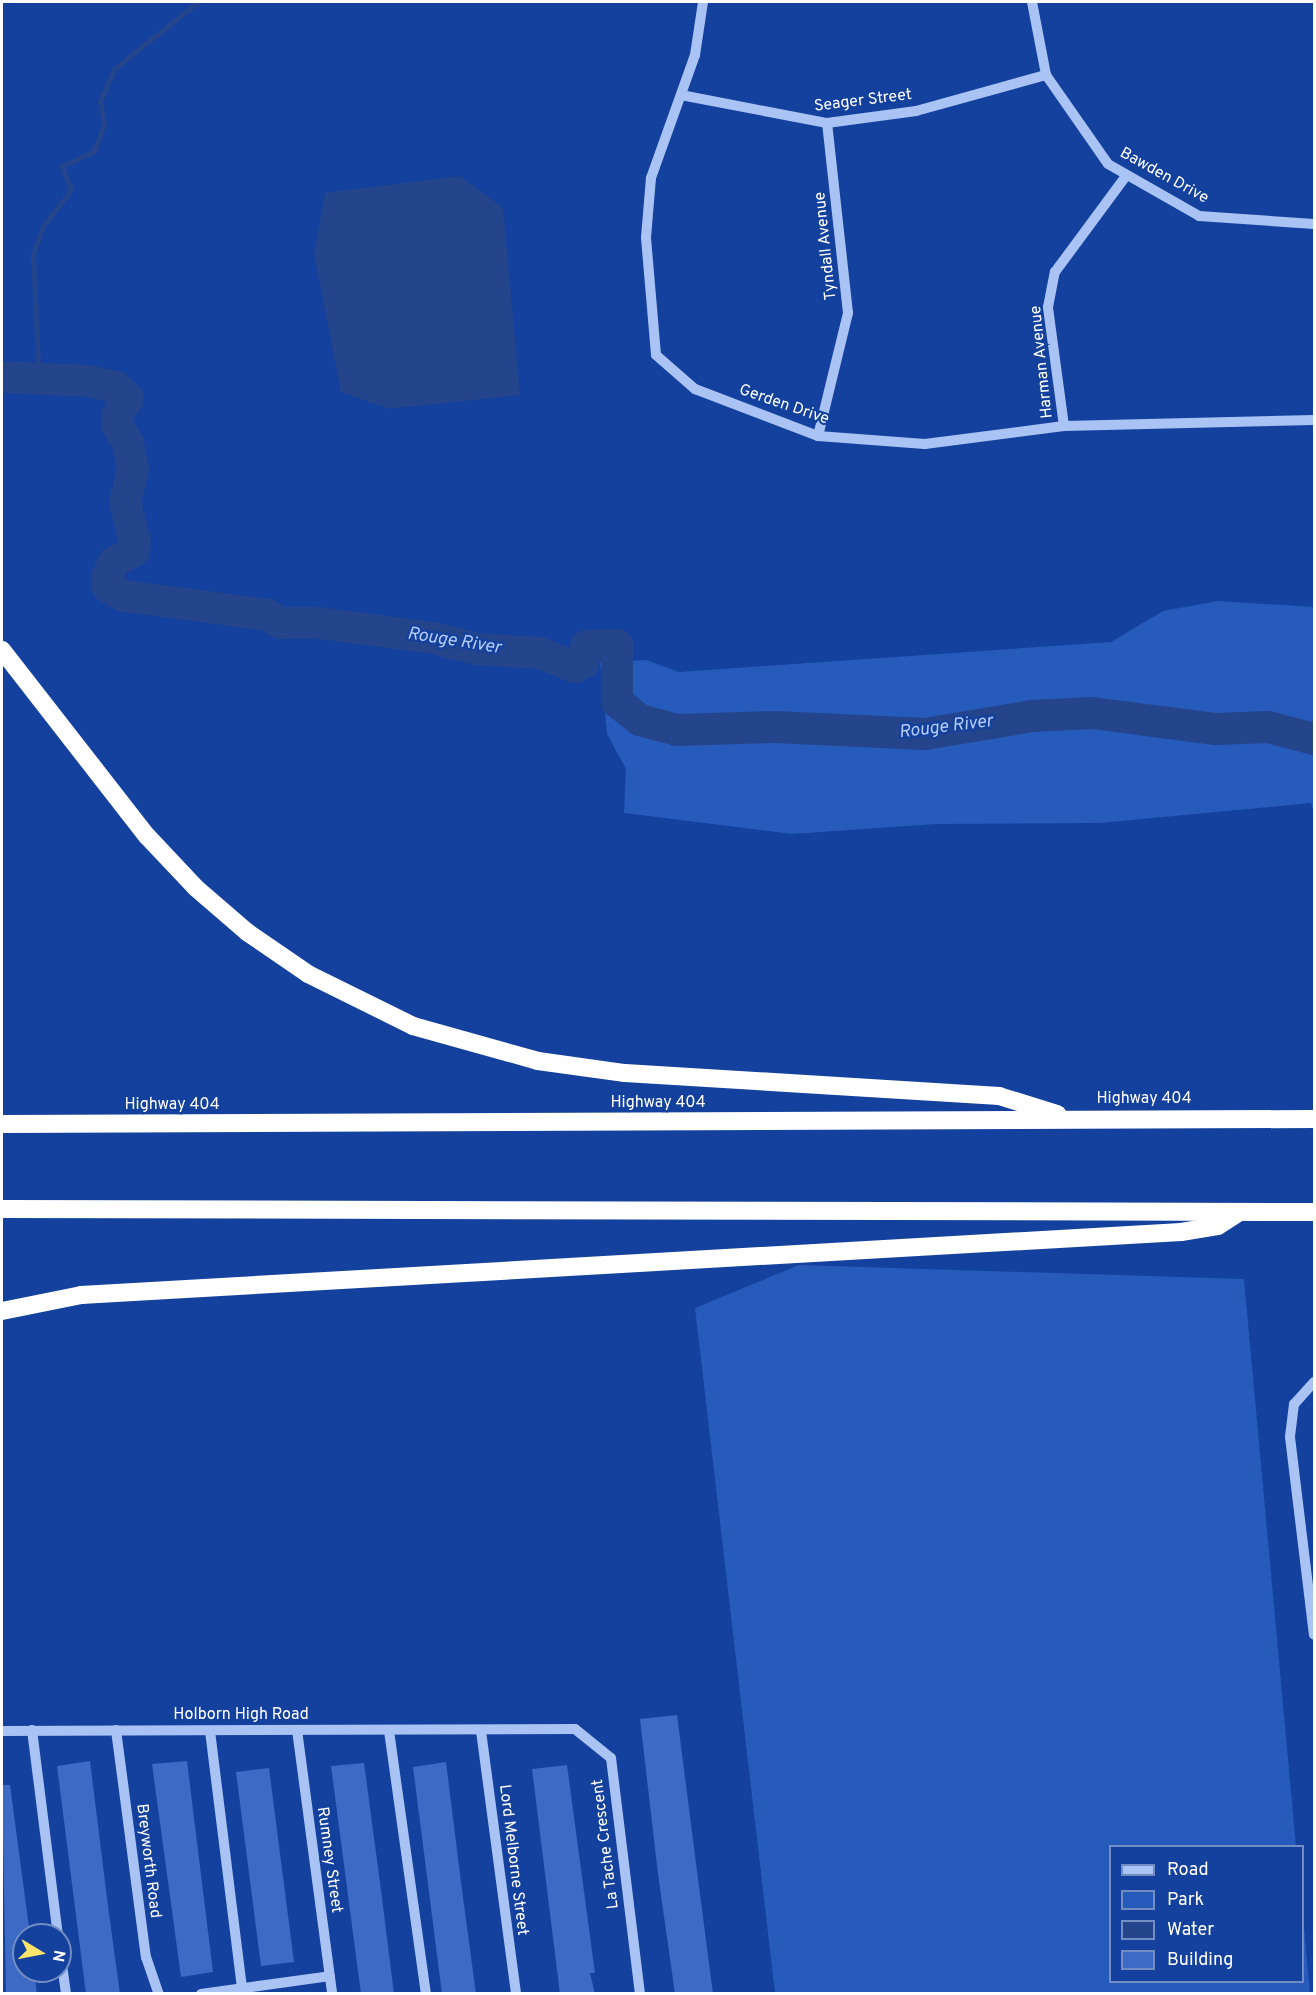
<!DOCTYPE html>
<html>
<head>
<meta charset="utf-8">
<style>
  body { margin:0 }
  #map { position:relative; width:1316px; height:1995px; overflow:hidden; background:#13419d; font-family:Overpass,sans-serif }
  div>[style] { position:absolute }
  .green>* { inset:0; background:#265abb }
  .water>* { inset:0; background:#24458b }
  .stream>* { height:5px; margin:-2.5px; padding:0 2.5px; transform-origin:2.5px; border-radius:2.5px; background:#24458b }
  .river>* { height:32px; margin:-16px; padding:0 16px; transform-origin:16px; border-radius:16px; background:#24458b }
  .building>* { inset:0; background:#3c6ac4 }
  .minor>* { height:10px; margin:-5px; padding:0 5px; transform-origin:5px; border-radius:5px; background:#a9c3f4 }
  .highway>* { height:18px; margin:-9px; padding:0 9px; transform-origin:9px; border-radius:9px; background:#fff }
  span { translate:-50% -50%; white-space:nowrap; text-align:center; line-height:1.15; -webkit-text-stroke:4.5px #13419d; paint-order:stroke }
  .street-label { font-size:16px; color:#fff }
  .water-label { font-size:18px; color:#b6cefa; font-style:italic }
  .frame { position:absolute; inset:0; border:3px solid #fff; pointer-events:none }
  .legend { position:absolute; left:1109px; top:1845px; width:195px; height:138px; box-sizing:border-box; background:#13419d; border:2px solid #718dc4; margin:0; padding:8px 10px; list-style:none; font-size:18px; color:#fff }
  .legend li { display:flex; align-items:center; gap:12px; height:30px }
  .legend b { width:30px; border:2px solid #718dc4 }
  .north { position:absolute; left:12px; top:1923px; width:60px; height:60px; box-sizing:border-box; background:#13419d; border:2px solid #718dc4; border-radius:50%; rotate:100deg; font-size:16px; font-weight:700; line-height:24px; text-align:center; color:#fff }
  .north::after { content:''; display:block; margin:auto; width:21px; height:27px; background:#ffe46c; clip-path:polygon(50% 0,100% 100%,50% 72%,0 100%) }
</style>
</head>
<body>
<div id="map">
  <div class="green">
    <div style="clip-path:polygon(1218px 601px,1314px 607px,1314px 814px,1311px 803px,1100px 823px,936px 824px,792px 834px,624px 813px,626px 769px,607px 734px,600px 662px,646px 660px,679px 672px,1111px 642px,1163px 611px)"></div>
    <div style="clip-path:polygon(799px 1265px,1244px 1279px,1296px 1846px,1110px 1846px,1110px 1982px,1302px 1982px,1303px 1915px,1310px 1993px,775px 1993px,695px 1308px)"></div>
  </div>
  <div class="water">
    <div style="clip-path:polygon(460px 176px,503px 208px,520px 395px,389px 409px,341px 392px,314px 254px,325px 193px)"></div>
  </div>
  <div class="stream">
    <div style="left:33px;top:377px;width:14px;rotate:-69deg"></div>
    <div style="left:38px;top:364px;width:110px;rotate:-92.6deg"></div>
    <div style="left:33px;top:254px;width:30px;rotate:-70deg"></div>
    <div style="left:43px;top:226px;width:46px;rotate:-52.1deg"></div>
    <div style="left:71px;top:190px;width:26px;rotate:-111deg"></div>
    <div style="left:62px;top:166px;width:35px;rotate:-25deg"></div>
    <div style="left:94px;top:151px;width:28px;rotate:-69deg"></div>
    <div style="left:104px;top:125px;width:24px;rotate:-99deg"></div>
    <div style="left:100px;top:101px;width:35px;rotate:-66deg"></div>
    <div style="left:114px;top:69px;width:107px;rotate:-38.6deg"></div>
  </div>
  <div class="river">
    <div style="left:2px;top:377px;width:87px;rotate:2.6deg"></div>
    <div style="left:89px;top:381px;width:28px;rotate:13deg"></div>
    <div style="left:116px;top:387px;width:17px;rotate:45deg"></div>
    <div style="left:128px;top:399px;width:18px;rotate:124deg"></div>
    <div style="left:118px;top:414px;width:11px;rotate:95deg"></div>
    <div style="left:117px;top:425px;width:21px;rotate:59deg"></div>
    <div style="left:128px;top:443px;width:27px;rotate:80deg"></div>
    <div style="left:133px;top:470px;width:33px;rotate:104deg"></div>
    <div style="left:125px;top:502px;width:42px;rotate:76.3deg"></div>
    <div style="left:135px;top:543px;width:8px;rotate:97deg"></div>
    <div style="left:134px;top:551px;width:23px;rotate:151deg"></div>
    <div style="left:114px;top:562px;width:17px;rotate:114deg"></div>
    <div style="left:107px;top:578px;width:9px;rotate:84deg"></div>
    <div style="left:108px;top:587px;width:18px;rotate:29deg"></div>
    <div style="left:124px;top:596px;width:145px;rotate:7.5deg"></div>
    <div style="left:268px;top:615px;width:15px;rotate:32deg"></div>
    <div style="left:281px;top:623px;width:38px"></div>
    <div style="left:319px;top:623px;width:115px;rotate:7.5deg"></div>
    <div style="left:433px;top:638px;width:44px;rotate:14.3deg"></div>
    <div style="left:476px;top:649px;width:64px;rotate:3.6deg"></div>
    <div style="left:540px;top:653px;width:38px;rotate:22deg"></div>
    <div style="left:575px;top:667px;width:9px;rotate:-27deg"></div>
    <div style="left:583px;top:663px;width:17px;rotate:-80deg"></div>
    <div style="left:586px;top:646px;width:31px;rotate:-2deg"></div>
    <div style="left:617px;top:645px;width:57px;rotate:90deg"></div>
    <div style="left:617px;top:702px;width:29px;rotate:38deg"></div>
    <div style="left:640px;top:720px;width:38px;rotate:15deg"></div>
    <div style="left:677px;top:730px;width:98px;rotate:-1.8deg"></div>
    <div style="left:775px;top:727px;width:150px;rotate:2.7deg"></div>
    <div style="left:925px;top:734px;width:109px;rotate:-9.5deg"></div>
    <div style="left:1032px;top:716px;width:60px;rotate:-2.9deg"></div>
    <div style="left:1092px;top:713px;width:125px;rotate:7.4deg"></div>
    <div style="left:1216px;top:729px;width:52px;rotate:-2.2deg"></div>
    <div style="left:1268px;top:727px;width:48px;rotate:14.6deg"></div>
  </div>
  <div class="building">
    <div style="clip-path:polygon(677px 1715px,696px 1863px,713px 1994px,675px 1994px,658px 1874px,640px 1719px)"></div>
    <div style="clip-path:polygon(90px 1761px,108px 1906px,120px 1994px,86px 1994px,57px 1766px)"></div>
    <div style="clip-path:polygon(187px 1761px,213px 1972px,181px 1977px,152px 1764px)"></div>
    <div style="clip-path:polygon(446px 1762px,462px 1890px,476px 1994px,442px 1994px,413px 1767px)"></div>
    <div style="clip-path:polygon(364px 1763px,381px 1890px,394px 1994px,361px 1994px,331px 1766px)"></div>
    <div style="clip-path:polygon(567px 1765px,595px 1973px,590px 1973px,595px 1994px,560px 1994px,532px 1769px)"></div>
    <div style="clip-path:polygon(269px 1768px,294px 1962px,261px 1966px,236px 1772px)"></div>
    <div style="clip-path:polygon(2px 1785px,10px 1785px,30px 1935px,24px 1935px,24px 1971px,34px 1971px,37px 1994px,6px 1994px)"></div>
  </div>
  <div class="minor">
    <div style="left:703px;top:2px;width:54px;rotate:98.6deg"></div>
    <div style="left:695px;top:55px;width:131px;rotate:109.7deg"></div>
    <div style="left:651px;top:178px;width:60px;rotate:94.8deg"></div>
    <div style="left:646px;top:238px;width:117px;rotate:85.1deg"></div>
    <div style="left:656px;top:355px;width:52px;rotate:41.1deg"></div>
    <div style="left:695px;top:389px;width:132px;rotate:20.9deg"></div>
    <div style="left:818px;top:436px;width:107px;rotate:4.3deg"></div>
    <div style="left:925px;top:444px;width:140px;rotate:-7.4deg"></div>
    <div style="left:1064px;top:426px;width:250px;rotate:-1.4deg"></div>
    <div style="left:1032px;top:2px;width:74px;rotate:79.1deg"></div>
    <div style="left:1046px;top:75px;width:108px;rotate:55.1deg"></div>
    <div style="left:1108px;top:164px;width:105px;rotate:29.7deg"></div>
    <div style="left:1199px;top:216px;width:115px;rotate:4deg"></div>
    <div style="left:681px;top:95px;width:149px;rotate:10.9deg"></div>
    <div style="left:827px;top:123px;width:90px;rotate:-7.7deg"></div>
    <div style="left:916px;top:111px;width:135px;rotate:-15.5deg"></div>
    <div style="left:1064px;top:426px;width:120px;rotate:-97.7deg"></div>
    <div style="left:1048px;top:307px;width:36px;rotate:-79deg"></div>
    <div style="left:1055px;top:272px;width:119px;rotate:-53.5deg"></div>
    <div style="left:818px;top:436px;width:127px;rotate:-76.3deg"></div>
    <div style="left:848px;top:313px;width:191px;rotate:-96.3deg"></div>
    <div style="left:1314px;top:1382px;width:30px;rotate:132deg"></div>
    <div style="left:1294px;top:1404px;width:33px;rotate:97deg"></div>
    <div style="left:1290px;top:1437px;width:199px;rotate:83.1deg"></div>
    <div style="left:32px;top:1730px;width:207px;rotate:82.8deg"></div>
    <div style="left:116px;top:1730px;width:229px;rotate:82.5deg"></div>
    <div style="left:146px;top:1957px;width:39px;rotate:71deg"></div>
    <div style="left:297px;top:1730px;width:266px;rotate:82.4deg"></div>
    <div style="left:2px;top:1731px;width:573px;rotate:-0.2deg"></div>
    <div style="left:575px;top:1729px;width:46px;rotate:38.9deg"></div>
    <div style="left:611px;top:1758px;width:238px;rotate:83deg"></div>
    <div style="left:210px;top:1731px;width:259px;rotate:82.9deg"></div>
    <div style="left:389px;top:1731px;width:266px;rotate:82deg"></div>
    <div style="left:481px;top:1731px;width:265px;rotate:82.4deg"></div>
    <div style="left:60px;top:1950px;width:44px;rotate:82.2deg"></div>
    <div style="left:201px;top:1994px;width:130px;rotate:-7.9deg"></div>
  </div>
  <div class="highway">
    <div style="left:2px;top:650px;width:236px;rotate:52.1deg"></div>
    <div style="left:147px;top:836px;width:71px;rotate:46.7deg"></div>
    <div style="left:196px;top:888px;width:67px;rotate:40.8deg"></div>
    <div style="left:247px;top:932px;width:74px;rotate:34.5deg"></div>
    <div style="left:308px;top:974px;width:117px;rotate:26.3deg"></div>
    <div style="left:413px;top:1026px;width:130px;rotate:15.6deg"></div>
    <div style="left:538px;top:1061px;width:88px;rotate:7.9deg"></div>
    <div style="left:625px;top:1073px;width:375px;rotate:3.5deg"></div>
    <div style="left:999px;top:1096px;width:61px;rotate:17.2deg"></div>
    <div style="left:2px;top:1124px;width:1312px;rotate:-0.22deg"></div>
    <div style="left:2px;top:1209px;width:1312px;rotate:0.13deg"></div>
    <div style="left:2px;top:1311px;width:81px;rotate:-11.4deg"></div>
    <div style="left:81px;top:1295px;width:1102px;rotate:-3.28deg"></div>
    <div style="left:1181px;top:1232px;width:37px;rotate:-9deg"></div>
    <div style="left:1218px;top:1226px;width:24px;rotate:-33deg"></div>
  </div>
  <div class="street-label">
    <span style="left:863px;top:101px;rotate:-7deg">Seager Street</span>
    <span style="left:1164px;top:176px;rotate:29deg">Bawden Drive</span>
    <span style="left:826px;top:246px;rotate:-96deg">Tyndall Avenue</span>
    <span style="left:1042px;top:362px;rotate:-96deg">Harman Avenue</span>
    <span style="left:784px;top:405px;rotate:19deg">Gerden Drive</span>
    <span style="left:1144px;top:1099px">Highway 404</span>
    <span style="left:658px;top:1103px">Highway 404</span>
    <span style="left:172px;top:1105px">Highway 404</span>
    <span style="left:241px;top:1715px">Holborn High Road</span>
    <span style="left:606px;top:1844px;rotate:-97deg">La Tache Crescent</span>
    <span style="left:329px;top:1860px;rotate:82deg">Rumney Street</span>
    <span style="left:513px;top:1860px;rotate:83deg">Lord Melborne Street</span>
    <span style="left:148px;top:1861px;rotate:83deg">Breyworth Road</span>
  </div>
  <div class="water-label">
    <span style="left:454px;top:642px;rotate:9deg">Rouge River</span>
    <span style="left:946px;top:728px;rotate:-7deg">Rouge River</span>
  </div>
  <div class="frame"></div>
  <ul class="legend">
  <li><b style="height:8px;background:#a9c3f4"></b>Road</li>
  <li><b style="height:16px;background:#265abb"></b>Park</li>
  <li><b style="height:16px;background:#24458b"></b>Water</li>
  <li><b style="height:16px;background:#3c6ac4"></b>Building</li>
  </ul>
  <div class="north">N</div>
</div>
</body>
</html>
